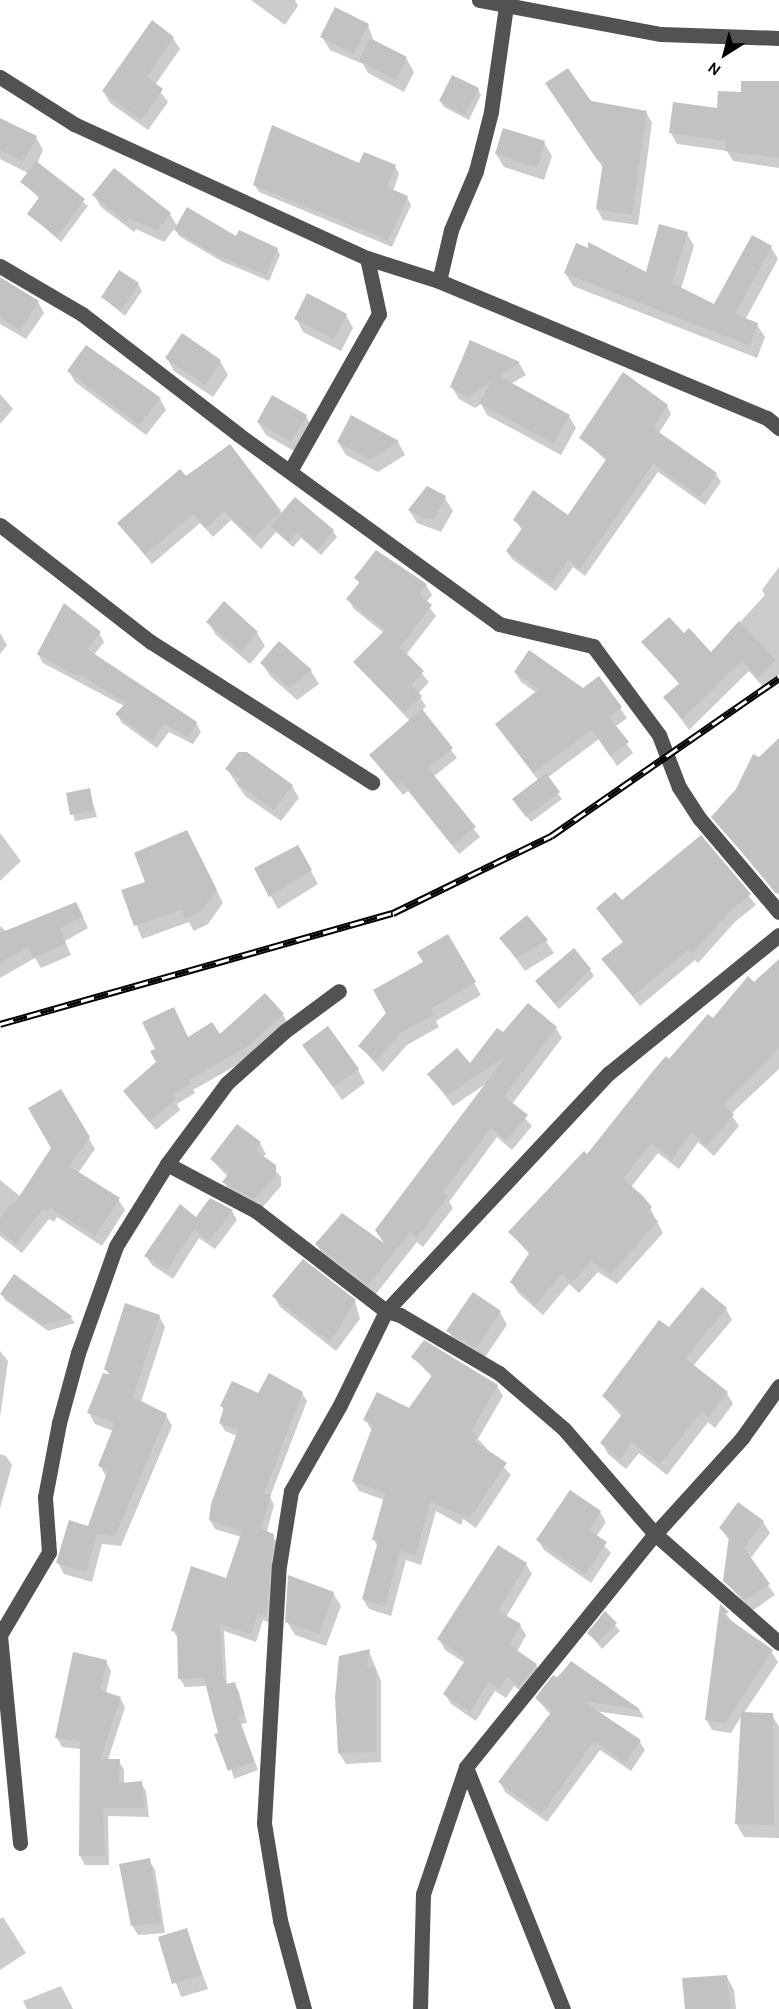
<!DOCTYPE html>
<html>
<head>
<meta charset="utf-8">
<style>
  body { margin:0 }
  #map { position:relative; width:779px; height:2009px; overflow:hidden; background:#fff; font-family:Karla,sans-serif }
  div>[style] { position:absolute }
  .shadow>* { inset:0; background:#0003 }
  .building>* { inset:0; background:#c2c2c2 }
  .minor>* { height:15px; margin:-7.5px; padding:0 7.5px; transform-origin:7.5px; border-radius:7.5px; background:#525252 }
  .rail>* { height:7px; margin-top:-3.5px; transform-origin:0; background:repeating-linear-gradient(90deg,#fff 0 14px,#000 0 28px); box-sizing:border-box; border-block:2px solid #000 }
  span { translate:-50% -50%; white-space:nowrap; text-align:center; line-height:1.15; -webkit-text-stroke:6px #fff; paint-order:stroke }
  .north { position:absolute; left:695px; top:24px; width:60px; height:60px; -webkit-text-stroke:4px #fff; paint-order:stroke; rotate:216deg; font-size:16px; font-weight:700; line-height:24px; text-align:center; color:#000 }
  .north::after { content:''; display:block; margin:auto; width:21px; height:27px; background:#000; clip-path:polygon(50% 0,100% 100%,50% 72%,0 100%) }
</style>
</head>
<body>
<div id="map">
  <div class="shadow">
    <div style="clip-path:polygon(251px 0,295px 0,298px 6px,285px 25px)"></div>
    <div style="clip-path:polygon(368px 25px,374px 42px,406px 58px,414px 72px,404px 92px,368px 73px,363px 64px,330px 50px,322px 37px)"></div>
    <div style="clip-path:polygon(173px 38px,180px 49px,155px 85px,168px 102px,148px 130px,110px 103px,103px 91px)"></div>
    <div style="clip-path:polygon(478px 89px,481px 95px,469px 120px,444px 107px,440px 101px)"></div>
    <div style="clip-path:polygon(779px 93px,779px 168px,733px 161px,727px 151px,677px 144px,671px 133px,719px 110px)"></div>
    <div style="clip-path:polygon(553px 94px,646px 112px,652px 123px,638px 225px,603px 220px,597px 209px,604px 169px)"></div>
    <div style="clip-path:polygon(0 120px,36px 137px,43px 150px,37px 164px,88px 206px,61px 242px,29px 214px,40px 199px,22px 182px,28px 173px,0 159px)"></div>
    <div style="clip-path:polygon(544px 143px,552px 156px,544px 180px,504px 167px,496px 154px)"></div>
    <div style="clip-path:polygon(360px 165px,395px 166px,399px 174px,393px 191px,407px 197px,411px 205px,392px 247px,259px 192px,254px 184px)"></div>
    <div style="clip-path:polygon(94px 195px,170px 214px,177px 226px,277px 249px,280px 255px,269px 281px,221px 261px,179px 236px,175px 228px,164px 242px,136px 229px,134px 232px,101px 207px)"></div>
    <div style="clip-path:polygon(687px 234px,694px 246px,681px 289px,714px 306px,771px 247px,778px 259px,745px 320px,757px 325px,765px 337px,757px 358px,573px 286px,565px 273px,647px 274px)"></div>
    <div style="clip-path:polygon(0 279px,38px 302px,44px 313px,26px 339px,0 324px)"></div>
    <div style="clip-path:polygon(138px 284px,142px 291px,125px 316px,102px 297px)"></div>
    <div style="clip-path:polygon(346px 315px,353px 328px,341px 351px,303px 332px,296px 318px)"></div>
    <div style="clip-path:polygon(182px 335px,220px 361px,228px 375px,213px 397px,174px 371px,167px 358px)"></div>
    <div style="clip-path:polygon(471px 342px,519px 363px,526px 375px,511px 384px,569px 416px,576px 428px,561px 455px,487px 415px,481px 404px,475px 408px,459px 399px,452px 387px)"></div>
    <div style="clip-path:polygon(69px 371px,160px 399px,166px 410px,146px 435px,75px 382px)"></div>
    <div style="clip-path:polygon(0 394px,13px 409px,0 424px)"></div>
    <div style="clip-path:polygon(667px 406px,671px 414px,659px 433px,716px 474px,721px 482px,705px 505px,658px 472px,585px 576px,573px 567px,556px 591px,512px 559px,507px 551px,522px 530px,515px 520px,568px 517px,607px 461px,581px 438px)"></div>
    <div style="clip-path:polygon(306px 416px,313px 429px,299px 454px,266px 435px,258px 422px)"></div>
    <div style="clip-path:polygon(352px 417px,398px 442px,405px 455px,378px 472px,346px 455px,338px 442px)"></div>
    <div style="clip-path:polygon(185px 478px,333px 531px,337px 537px,321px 555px,301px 538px,293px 547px,276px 532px,261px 549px,231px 520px,213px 537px,200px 523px,152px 564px,119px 523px)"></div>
    <div style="clip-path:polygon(445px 498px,453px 511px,441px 532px,417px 523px,409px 510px)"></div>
    <div style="clip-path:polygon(377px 552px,426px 585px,432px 595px,426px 603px,436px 616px,406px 655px,429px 682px,418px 694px,426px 706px,422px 711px,457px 758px,433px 777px,480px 837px,459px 854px,408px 791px,403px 795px,371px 756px,410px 721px,355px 663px,384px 633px,354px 609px,348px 599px,360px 585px,356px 578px)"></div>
    <div style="clip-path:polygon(779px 567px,779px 675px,764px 688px,749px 671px,689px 730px,665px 697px,680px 685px,643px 643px,684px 635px,711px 654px,765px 595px,762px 590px)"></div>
    <div style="clip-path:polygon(208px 622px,257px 633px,265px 646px,250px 664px,216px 635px)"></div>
    <div style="clip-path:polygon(0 633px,7px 645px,0 654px)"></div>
    <div style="clip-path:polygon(99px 633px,104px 642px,94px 655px,196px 723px,201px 732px,193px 744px,169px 732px,157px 748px,122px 723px,117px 714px,124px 706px,43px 663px,38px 654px)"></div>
    <div style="clip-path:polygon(279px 643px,311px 671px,319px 684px,297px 700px,270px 676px,262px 663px)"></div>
    <div style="clip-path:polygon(515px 672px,583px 690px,599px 678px,627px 718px,615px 727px,633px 753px,617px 766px,599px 739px,547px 778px,562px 799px,531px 822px,518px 805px,538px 780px,497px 724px,537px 693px,521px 682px)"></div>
    <div style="clip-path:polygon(779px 740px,779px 891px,776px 894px,713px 817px)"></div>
    <div style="clip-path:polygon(227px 769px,292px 786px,299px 798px,281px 821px,245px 796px)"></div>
    <div style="clip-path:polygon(89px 790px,97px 817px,75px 821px,68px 794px)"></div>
    <div style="clip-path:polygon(0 833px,21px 861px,0 881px)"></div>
    <div style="clip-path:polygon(701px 837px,756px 905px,735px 922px,698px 963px,695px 960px,640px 1006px,603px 960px,624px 943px,598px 908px,622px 902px)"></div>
    <div style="clip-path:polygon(194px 845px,223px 903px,208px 924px,194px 931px,189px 922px,142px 939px,123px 891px,147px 882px)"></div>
    <div style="clip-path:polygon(305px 860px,318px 884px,278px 909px,256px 869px)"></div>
    <div style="clip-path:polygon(82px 915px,88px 928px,65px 941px,71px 955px,41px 968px,35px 958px,0 978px,0 926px,7px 932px)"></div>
    <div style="clip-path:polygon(447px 936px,481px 995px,436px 1021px,439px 1027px,407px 1045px,383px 1072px,360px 1046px)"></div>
    <div style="clip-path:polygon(501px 938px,546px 941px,554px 953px,525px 971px)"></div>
    <div style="clip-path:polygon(779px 961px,779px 1069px,731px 1114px,739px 1126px,714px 1156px,698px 1142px,679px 1169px,658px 1153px,631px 1187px,650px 1208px,663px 1233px,617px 1284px,598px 1272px,579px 1293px,569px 1284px,543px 1315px,518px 1293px,512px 1282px,530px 1255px,510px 1232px,588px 1156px,669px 1061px)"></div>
    <div style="clip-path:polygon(590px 970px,594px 976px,559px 1009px,541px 987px)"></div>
    <div style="clip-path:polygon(283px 1015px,288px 1024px,253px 1056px,193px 1090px,195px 1093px,177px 1104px,180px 1110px,156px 1130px,125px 1091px,158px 1062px,157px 1049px,188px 1038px,220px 1036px)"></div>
    <div style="clip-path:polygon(556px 1028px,562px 1038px,512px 1104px,532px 1126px,512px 1150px,497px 1137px,449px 1202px,453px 1208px,423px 1247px,417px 1242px,375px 1295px,323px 1255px,317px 1245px,386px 1247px,487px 1083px,453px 1106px,429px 1074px,470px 1066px,503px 1034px)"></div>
    <div style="clip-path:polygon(304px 1045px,358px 1070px,365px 1083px,342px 1100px)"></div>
    <div style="clip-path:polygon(60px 1091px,95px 1149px,78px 1173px,118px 1199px,125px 1210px,102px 1246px,57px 1217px,54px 1222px,49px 1219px,22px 1253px,0 1236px,0 1180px,21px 1197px,53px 1148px)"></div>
    <div style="clip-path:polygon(260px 1143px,266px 1154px,263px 1157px,281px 1177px,281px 1186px,261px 1209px,230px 1193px,224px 1182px,228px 1177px,211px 1159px)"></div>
    <div style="clip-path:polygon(232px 1211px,237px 1220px,215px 1249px,199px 1238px,173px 1279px,152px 1265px,146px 1256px,196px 1219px)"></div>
    <div style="clip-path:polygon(14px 1276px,71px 1318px,75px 1323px,48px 1331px,5px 1300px,2px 1294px)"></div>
    <div style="clip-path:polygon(274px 1296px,355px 1301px,360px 1319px,336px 1351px,280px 1307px)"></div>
    <div style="clip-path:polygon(726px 1309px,732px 1320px,693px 1366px,727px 1393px,733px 1404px,715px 1428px,708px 1422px,667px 1475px,639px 1453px,626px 1469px,608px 1454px,602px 1443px,622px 1417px,603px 1396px,669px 1329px)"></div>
    <div style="clip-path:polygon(500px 1312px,507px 1325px,483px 1360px,456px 1344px,448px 1331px)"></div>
    <div style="clip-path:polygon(159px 1316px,165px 1327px,141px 1402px,166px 1415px,172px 1426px,121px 1546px,102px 1544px,92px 1582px,64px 1574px,58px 1563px,89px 1528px,106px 1476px,100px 1466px,113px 1431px,95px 1424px,89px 1413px,110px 1376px,106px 1369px)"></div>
    <div style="clip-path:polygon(0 1351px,8px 1361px,0 1418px)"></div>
    <div style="clip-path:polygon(413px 1357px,497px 1386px,503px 1396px,478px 1439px,511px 1475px,476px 1528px,463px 1519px,461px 1525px,436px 1511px,421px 1565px,406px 1560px,391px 1616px,369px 1609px,363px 1599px,378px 1547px,374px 1540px,384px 1500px,359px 1491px,353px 1481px,372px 1431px,365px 1419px,410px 1410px,432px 1377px)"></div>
    <div style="clip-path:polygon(302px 1393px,307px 1401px,270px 1497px,274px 1505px,267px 1531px,278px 1543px,271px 1623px,263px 1620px,256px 1642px,224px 1631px,227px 1686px,234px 1684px,239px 1692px,247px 1723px,241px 1724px,258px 1770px,234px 1779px,208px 1686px,185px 1687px,180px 1679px,178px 1639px,173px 1630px,227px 1580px,241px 1537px,215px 1529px,210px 1520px,237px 1436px,225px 1431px,220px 1423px,224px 1411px,222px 1406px,259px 1395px)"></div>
    <div style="clip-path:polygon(0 1454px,6px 1456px,12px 1465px,0 1508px)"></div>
    <div style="clip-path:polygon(571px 1492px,600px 1512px,606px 1522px,596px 1537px,611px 1553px,591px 1583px,544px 1550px,538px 1540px)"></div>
    <div style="clip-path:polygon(738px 1504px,763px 1522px,770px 1533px,750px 1559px,775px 1595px,752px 1611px,725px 1581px,730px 1541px,720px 1528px)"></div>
    <div style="clip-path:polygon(526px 1564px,532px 1574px,506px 1617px,520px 1625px,526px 1635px,517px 1652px,536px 1665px,542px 1675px,526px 1695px,514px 1686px,506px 1698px,495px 1691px,476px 1721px,451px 1704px,445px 1694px,465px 1663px,445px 1650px,439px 1639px)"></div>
    <div style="clip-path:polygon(333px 1593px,341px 1606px,326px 1646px,295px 1635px,287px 1622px)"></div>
    <div style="clip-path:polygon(721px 1607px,733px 1623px,771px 1651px,778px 1662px,744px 1713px,772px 1715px,779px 1727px,779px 1838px,744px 1837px,736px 1823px,742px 1715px,731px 1733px,712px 1730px,706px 1719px)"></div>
    <div style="clip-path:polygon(605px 1614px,620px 1631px,602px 1649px,589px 1633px)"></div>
    <div style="clip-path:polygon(369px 1651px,381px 1681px,381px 1762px,346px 1764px,339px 1753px)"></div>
    <div style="clip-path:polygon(106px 1662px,111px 1671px,106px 1693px,120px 1698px,125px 1707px,108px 1760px,119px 1761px,124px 1770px,124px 1784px,141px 1783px,146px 1791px,149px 1817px,108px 1816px,109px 1865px,85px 1865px,80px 1856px,81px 1749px,62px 1747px,57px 1738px)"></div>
    <div style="clip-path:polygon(571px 1663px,640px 1711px,644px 1718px,594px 1711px,639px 1741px,645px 1750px,631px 1771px,600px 1750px,547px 1822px,505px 1792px,500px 1782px,551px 1715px,536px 1698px)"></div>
    <div style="clip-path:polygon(149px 1860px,155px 1870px,165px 1933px,138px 1935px,132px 1925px)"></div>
    <div style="clip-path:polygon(3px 1917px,26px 1953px,0 1970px,0 1919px)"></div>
    <div style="clip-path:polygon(186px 1930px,208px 1989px,181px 1997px,160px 1938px)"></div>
    <div style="clip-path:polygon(727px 1977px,734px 1990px,736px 2009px,686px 2009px)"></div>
    <div style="clip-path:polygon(61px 1986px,73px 2009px,27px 2009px,23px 2001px)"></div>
  </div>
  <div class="building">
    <div style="clip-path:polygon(335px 7px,369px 24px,354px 54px,320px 37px)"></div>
    <div style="clip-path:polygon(152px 20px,174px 37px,147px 77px,163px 89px,141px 120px,102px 91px)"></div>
    <div style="clip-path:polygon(370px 38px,407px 57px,396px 80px,359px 60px)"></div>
    <div style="clip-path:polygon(568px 68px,591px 101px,647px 111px,632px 215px,596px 209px,603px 162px,598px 161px,545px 83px)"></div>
    <div style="clip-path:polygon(452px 75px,479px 88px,465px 115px,439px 101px)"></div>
    <div style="clip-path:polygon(741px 81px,779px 81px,779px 158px,725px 151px,726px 141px,669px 133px,673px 102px,717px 108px,718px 91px,741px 92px)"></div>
    <div style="clip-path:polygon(0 118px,37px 136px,24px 162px,0 150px)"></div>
    <div style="clip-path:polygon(272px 125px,359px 163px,364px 152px,396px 165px,387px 187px,408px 196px,388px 240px,253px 185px)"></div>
    <div style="clip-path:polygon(503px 128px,545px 141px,537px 168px,495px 154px)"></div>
    <div style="clip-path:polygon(36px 161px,85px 199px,57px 237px,27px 214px,40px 196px,20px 182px)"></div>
    <div style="clip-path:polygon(114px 168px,171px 213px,157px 231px,129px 218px,126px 222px,92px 195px)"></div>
    <div style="clip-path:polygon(187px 207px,236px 236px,239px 230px,278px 248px,266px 275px,216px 255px,174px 230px)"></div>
    <div style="clip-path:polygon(659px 224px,688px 232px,672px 283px,714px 304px,752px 235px,772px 246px,735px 314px,758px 323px,750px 346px,564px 273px,576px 243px,588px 248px,588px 242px,646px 272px)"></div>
    <div style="clip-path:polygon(119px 270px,139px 283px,121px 311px,101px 297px)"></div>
    <div style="clip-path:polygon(0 277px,39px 301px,20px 330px,0 317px)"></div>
    <div style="clip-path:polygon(307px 293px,347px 314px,334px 339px,294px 319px)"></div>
    <div style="clip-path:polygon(182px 333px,221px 360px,205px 385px,165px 358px)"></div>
    <div style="clip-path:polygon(470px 340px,520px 362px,499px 376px,570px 415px,554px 444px,479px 403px,491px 382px,467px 397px,450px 387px)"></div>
    <div style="clip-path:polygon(86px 345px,161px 398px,139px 425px,67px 371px)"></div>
    <div style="clip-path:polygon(623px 372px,668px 405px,653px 428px,717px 473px,700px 497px,653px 464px,580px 569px,568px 560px,551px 584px,506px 551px,523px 527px,513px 520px,533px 490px,568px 515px,607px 458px,579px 438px)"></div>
    <div style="clip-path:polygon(272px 395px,307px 415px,291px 442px,257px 422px)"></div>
    <div style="clip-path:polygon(351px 415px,399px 441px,370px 460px,337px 442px)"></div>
    <div style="clip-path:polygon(230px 444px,281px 511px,254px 539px,224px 511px,206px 528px,193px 514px,145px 555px,117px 523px,180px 469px,186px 476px)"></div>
    <div style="clip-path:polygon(427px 486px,446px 496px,434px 519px,424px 519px,408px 510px)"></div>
    <div style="clip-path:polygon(295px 497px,334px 530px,317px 550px,297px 532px,289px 542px,270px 526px)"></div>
    <div style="clip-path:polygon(376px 550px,427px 584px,419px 595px,432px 605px,400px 647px,424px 671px,411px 685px,422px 696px,404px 713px,353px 662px,385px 630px,346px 599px,360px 582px,354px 578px)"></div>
    <div style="clip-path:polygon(224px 601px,258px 632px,241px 652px,206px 622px)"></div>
    <div style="clip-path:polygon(64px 603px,101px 632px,87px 649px,197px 722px,188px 737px,164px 724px,152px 741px,115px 714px,126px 703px,79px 674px,77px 676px,37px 654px)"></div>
    <div style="clip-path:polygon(669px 617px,684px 633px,689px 628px,711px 652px,739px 621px,776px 660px,757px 678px,742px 661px,682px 719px,663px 697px,680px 683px,641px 642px)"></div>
    <div style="clip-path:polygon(279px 641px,312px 670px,289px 688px,260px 663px)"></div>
    <div style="clip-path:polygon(529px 650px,583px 688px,599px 676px,622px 707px,609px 717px,629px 742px,610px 756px,592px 730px,533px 773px,495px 724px,539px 689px,514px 672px)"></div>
    <div style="clip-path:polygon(422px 709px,453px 748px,428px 768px,476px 827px,452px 845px,402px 782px,397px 787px,369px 755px)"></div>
    <div style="clip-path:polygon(779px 738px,779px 895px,711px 817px,736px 789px,753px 754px,759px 757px)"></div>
    <div style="clip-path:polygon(238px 752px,247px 752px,293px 785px,274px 810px,237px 784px,240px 779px,225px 769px)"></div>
    <div style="clip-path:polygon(546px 773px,560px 792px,526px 817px,512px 799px)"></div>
    <div style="clip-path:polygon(90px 788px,94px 811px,70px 815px,66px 793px)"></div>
    <div style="clip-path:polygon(187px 830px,217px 890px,201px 911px,185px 919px,181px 910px,134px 926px,121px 890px,145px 882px,134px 853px)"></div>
    <div style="clip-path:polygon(701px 835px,751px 894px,729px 912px,692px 954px,688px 950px,633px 996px,601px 959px,623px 942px,596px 908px,615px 892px,622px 900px)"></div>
    <div style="clip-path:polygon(298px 845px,312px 870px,269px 897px,254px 868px)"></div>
    <div style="clip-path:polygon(76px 902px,83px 916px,60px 929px,66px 944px,33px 958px,28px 947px,0 963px,0 933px)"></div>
    <div style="clip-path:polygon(527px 915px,548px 940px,516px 958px,499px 938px)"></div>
    <div style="clip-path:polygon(448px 934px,476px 982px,431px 1009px,434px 1015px,400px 1033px,376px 1061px,358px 1046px,386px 1013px,373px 990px,423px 962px,417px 952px)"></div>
    <div style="clip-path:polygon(574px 948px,591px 969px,555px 1004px,535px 981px)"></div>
    <div style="clip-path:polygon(779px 959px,779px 1048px,723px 1105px,734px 1114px,707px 1146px,692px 1132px,672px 1159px,651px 1143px,623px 1179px,642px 1195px,652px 1207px,647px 1212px,658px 1221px,611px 1274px,591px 1261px,572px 1283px,562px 1274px,536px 1305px,510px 1282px,530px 1252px,508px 1232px,584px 1151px,587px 1154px,653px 1071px,666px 1056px,669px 1059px,708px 1014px,713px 1018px,748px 976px,754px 982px)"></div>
    <div style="clip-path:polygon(265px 993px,284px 1014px,248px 1046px,189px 1080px,191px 1083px,172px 1095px,176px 1099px,149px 1122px,123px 1091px,156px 1062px,150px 1051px,155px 1049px,142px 1022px,174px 1007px,188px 1037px,212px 1022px,220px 1034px)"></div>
    <div style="clip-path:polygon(528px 1003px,557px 1027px,504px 1096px,528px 1115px,506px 1141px,491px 1128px,443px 1192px,448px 1196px,417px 1238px,410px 1233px,368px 1285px,315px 1244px,342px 1213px,384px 1243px,375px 1230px,506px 1056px,446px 1096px,427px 1074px,457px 1048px,470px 1063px,497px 1028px,503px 1032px)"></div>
    <div style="clip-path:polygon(328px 1026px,359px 1069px,333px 1087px,302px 1045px)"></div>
    <div style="clip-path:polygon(61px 1089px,90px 1137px,69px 1166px,120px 1198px,95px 1236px,50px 1208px,47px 1212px,43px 1209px,16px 1244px,0 1231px,0 1218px,11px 1204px,13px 1206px,51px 1148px,28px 1108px)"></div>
    <div style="clip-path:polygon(237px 1124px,261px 1142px,255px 1150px,276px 1165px,276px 1175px,254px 1199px,222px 1182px,229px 1173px,210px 1159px)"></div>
    <div style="clip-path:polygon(210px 1198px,233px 1210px,209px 1241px,194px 1229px,167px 1270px,144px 1256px,180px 1204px,196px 1217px)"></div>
    <div style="clip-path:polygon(303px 1259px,356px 1300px,330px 1342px,272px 1296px)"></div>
    <div style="clip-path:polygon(14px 1274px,73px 1317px,43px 1325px,0 1294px)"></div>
    <div style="clip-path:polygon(702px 1287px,727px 1308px,685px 1358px,728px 1392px,708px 1417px,701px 1412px,660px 1464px,632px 1442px,620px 1459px,600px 1443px,623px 1413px,602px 1396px,659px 1320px,669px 1327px)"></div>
    <div style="clip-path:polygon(473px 1292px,501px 1311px,476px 1348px,446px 1331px)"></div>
    <div style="clip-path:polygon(125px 1303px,160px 1315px,133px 1397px,167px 1414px,115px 1536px,97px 1534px,86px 1572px,56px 1563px,69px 1520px,88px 1526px,108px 1470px,98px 1466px,115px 1423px,87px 1413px,103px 1373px,112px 1375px,104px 1369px)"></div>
    <div style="clip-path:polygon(424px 1340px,498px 1385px,471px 1431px,478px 1436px,474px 1441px,507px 1463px,470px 1518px,430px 1502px,416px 1555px,400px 1551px,385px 1606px,362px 1599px,378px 1541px,372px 1540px,385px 1493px,352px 1481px,373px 1425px,363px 1420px,377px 1392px,409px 1408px,433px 1374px,411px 1357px)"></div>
    <div style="clip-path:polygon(269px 1373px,303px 1392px,264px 1493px,271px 1495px,261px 1529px,274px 1534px,266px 1616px,258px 1613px,251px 1634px,220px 1624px,223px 1675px,226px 1684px,235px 1682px,244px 1714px,238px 1716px,254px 1762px,228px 1771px,214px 1734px,218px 1733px,204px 1678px,178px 1679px,177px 1632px,171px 1631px,191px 1566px,226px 1578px,242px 1531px,209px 1520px,211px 1504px,238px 1430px,219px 1423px,224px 1408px,220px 1406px,232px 1381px,258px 1393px)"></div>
    <div style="clip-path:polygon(570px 1490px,601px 1511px,589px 1530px,607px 1542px,585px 1574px,536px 1540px)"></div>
    <div style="clip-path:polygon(738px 1502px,764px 1521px,744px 1548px,770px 1584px,745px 1600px,723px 1581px,729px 1536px,719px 1528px)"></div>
    <div style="clip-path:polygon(498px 1545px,527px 1563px,498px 1611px,521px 1624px,509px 1645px,537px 1664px,519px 1686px,507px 1677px,500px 1688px,489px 1682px,470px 1712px,443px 1694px,466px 1659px,437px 1639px)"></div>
    <div style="clip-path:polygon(288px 1575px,334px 1592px,319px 1634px,285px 1622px)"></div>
    <div style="clip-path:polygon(720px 1604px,729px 1612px,723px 1615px,773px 1650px,725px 1723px,705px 1720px)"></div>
    <div style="clip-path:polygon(605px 1611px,617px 1623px,598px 1643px,587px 1633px)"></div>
    <div style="clip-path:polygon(370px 1649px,367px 1667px,376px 1668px,376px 1752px,338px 1753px,335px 1697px,339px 1656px)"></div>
    <div style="clip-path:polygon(73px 1652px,107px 1660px,100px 1690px,121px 1697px,101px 1759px,120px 1759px,119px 1783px,142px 1781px,144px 1808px,103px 1808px,105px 1856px,79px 1856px,80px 1741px,55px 1738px)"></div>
    <div style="clip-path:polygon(571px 1661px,641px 1710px,583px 1701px,641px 1740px,625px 1763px,594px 1741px,542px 1814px,498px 1782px,552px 1711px,535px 1698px,553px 1675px,558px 1678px)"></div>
    <div style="clip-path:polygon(741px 1712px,773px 1713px,774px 1825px,735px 1824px)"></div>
    <div style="clip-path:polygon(150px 1858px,161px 1923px,131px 1926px,119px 1864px)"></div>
    <div style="clip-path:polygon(187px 1928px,202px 1975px,172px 1984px,158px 1937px)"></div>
    <div style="clip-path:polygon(727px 1975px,730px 2009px,685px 2009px,682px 1978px)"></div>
  </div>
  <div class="minor">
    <div style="left:479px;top:0;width:185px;rotate:10.6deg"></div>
    <div style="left:661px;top:34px;width:118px;rotate:1.9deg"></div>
    <div style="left:506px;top:6px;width:107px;rotate:98.1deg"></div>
    <div style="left:491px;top:112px;width:61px;rotate:104.3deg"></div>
    <div style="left:476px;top:171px;width:64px;rotate:113deg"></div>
    <div style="left:451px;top:230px;width:52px;rotate:103.2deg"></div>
    <div style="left:439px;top:281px;width:355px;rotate:22.7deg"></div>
    <div style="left:767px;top:418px;width:16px;rotate:40deg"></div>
    <div style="left:0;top:77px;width:88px;rotate:32.4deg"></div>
    <div style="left:74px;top:124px;width:322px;rotate:24.6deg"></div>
    <div style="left:367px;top:258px;width:76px;rotate:17.7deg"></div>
    <div style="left:0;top:266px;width:95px;rotate:30.3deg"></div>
    <div style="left:82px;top:314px;width:198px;rotate:37.6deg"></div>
    <div style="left:239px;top:435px;width:321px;rotate:36deg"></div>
    <div style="left:499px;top:624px;width:97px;rotate:13.2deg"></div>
    <div style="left:593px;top:646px;width:111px;rotate:53.4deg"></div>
    <div style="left:659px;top:735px;width:56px;rotate:69deg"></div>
    <div style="left:679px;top:787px;width:38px;rotate:57deg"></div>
    <div style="left:700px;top:819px;width:122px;rotate:49.7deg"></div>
    <div style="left:290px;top:471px;width:180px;rotate:-60.5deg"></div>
    <div style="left:379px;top:314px;width:57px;rotate:-102.1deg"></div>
    <div style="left:0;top:525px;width:191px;rotate:37.8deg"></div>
    <div style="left:151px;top:642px;width:262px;rotate:32.4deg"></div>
    <div style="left:167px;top:1164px;width:101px;rotate:27.8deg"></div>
    <div style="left:256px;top:1211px;width:164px;rotate:37.6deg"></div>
    <div style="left:386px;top:1311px;width:15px;rotate:16deg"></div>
    <div style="left:400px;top:1315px;width:115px;rotate:30.4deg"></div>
    <div style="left:499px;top:1373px;width:86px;rotate:40.7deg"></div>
    <div style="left:564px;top:1429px;width:139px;rotate:49.1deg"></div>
    <div style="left:655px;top:1534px;width:165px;rotate:41.3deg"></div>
    <div style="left:466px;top:1767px;width:261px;rotate:68.2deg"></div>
    <div style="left:20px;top:1843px;width:209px;rotate:-95.5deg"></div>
    <div style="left:0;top:1635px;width:96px;rotate:-59.4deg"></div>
    <div style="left:49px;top:1552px;width:55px;rotate:-94.2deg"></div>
    <div style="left:45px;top:1497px;width:75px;rotate:-79.3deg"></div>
    <div style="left:59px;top:1423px;width:73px;rotate:-74.8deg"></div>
    <div style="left:78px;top:1353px;width:114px;rotate:-70.4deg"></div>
    <div style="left:116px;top:1246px;width:97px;rotate:-58.1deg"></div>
    <div style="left:167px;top:1164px;width:101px;rotate:-53.5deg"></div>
    <div style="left:227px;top:1083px;width:78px;rotate:-41.9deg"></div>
    <div style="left:285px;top:1031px;width:67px;rotate:-36.5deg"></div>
    <div style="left:304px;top:2009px;width:92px;rotate:-105.1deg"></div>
    <div style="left:280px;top:1920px;width:98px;rotate:-99.4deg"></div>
    <div style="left:264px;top:1823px;width:257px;rotate:-86.7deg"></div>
    <div style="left:279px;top:1566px;width:76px;rotate:-80.9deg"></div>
    <div style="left:291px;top:1491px;width:99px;rotate:-60.3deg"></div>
    <div style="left:340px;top:1405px;width:105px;rotate:-63.9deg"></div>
    <div style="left:386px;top:1311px;width:326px;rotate:-46.9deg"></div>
    <div style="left:609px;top:1073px;width:219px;rotate:-39.1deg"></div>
    <div style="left:420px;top:2009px;width:115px;rotate:-88.5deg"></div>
    <div style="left:423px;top:1894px;width:134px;rotate:-71.3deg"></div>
    <div style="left:466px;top:1767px;width:300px;rotate:-51deg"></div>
    <div style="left:655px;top:1534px;width:130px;rotate:-47.8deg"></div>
    <div style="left:742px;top:1438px;width:64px;rotate:-54.6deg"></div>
  </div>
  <div class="rail">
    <div style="left:0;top:1024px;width:408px;rotate:-15.8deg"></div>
    <div style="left:393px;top:913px;width:176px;rotate:-26deg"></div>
    <div style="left:551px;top:836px;width:277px;rotate:-34.7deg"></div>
  </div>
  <div class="north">N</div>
</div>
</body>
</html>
